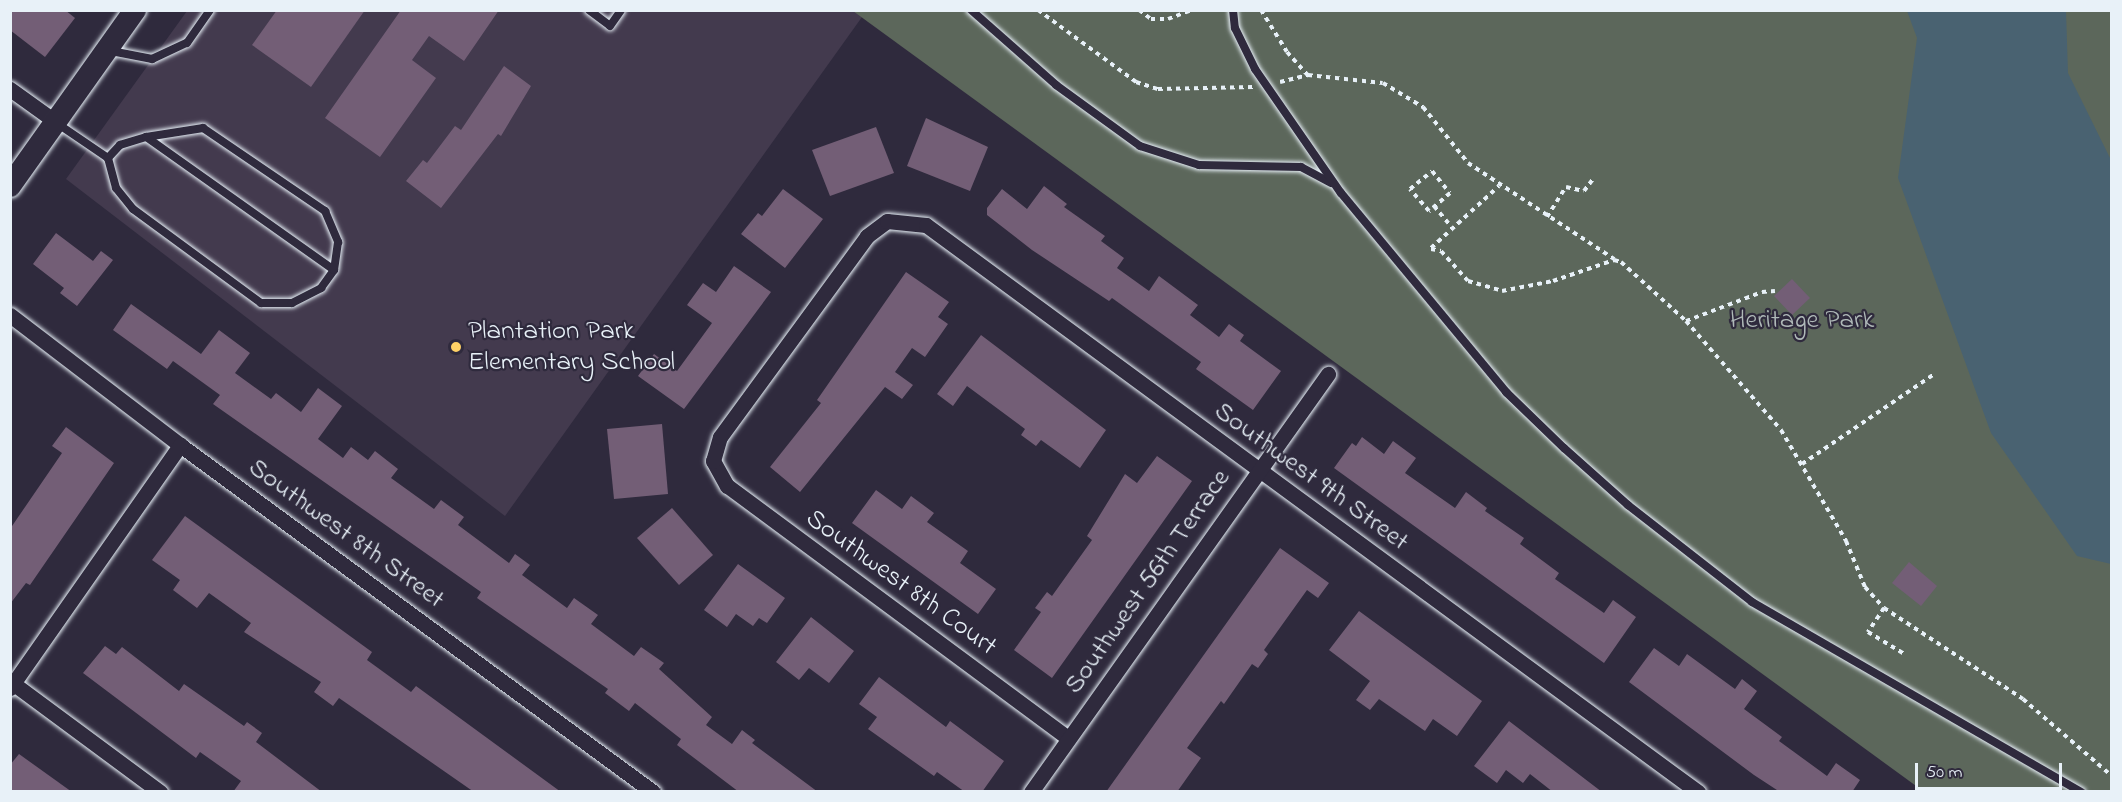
<!DOCTYPE html>
<html>
<head>
<meta charset="utf-8">
<style>
  body { margin:0 }
  #map { position:relative; width:2122px; height:802px; overflow:hidden; background:#2f2a3d; font-family:"Indie Flower",sans-serif }
  div>[style] { position:absolute }
  .built>* { inset:0; background:#433a4e }
  .green>* { inset:0; background:#5c675b }
  .water>* { inset:0; background:#496271 }
  .building>* { inset:0; background:#735e76 }
  .path>* { height:4px; margin-top:-2px; transform-origin:0; background:repeating-linear-gradient(90deg,#e8f1f8 0 4.5px,transparent 0 9px) }
  .roads { filter:drop-shadow(0 0 2px #e8f1f8) drop-shadow(0 0 2px #e8f1f8) }
  .lane>* { height:8px; margin:-4px; padding:0 4px; transform-origin:4px; border-radius:4px; background:#2f2a3d }
  .street>* { height:15px; margin:-7.5px; padding:0 7.5px; transform-origin:7.5px; border-radius:7.5px; background:#2f2a3d }
  .secondary>* { height:22px; margin:-11px; padding:0 11px; transform-origin:11px; border-radius:11px; background:#2f2a3d }
  .dots>* { width:16px; height:16px; translate:-50% -50%; box-sizing:border-box; border:3px solid #2f2a3d; border-radius:50% }
  span { translate:-50% -50%; white-space:nowrap; text-align:center; line-height:1.15; -webkit-text-stroke:4.5px #2f2a3d; paint-order:stroke }
  .park-label { font-size:27px; color:#b0bab9 }
  .poi-label { font-size:27px; color:#e8f1f8 }
  .left { translate:0 -50%; text-align:left }
  .street-label { font-size:27px; color:#e8f1f8 }
  .frame { position:absolute; inset:0; border:12px solid #e8f1f8; pointer-events:none }
  .scale { position:absolute; left:1915px; top:763px; width:147px; height:27px; box-sizing:border-box; border:3px solid #e8f1f8; border-top:0; padding-left:8px; font-size:18px; line-height:21px; white-space:nowrap; color:#e8f1f8; -webkit-text-stroke:4px #2f2a3d; paint-order:stroke }
</style>
</head>
<body>
<div id="map">
  <div class="built">
    <div style="clip-path:polygon(853px 10px,862px 17px,505px 516px,66px 179px,187px 11px)"></div>
  </div>
  <div class="green">
    <div style="clip-path:polygon(853px 11px,2111px 11px,2111px 791px,1923px 791px)"></div>
  </div>
  <div class="water">
    <div style="clip-path:polygon(1907px 11px,2066px 11px,2068px 73px,2111px 160px,2111px 564px,2077px 556px,1991px 433px,1898px 178px,1917px 38px)"></div>
  </div>
  <div class="building">
    <div style="clip-path:polygon(10px 10px,65px 10px,75px 18px,45px 57px,10px 30px)"></div>
    <div style="clip-path:polygon(277px 10px,365px 10px,311px 87px,252px 45px)"></div>
    <div style="clip-path:polygon(401px 10px,499px 10px,464px 61px,429px 36px,412px 60px,436px 78px,380px 157px,325px 118px)"></div>
    <div style="clip-path:polygon(504px 66px,531px 86px,501px 136px,498px 134px,441px 208px,406px 181px,423px 160px,427px 163px,455px 126px,461px 130px)"></div>
    <div style="clip-path:polygon(926px 118px,988px 147px,970px 191px,907px 166px)"></div>
    <div style="clip-path:polygon(876px 127px,894px 173px,830px 196px,812px 150px)"></div>
    <div style="clip-path:polygon(1044px 186px,1067px 204px,1064px 207px,1105px 236px,1101px 241px,1124px 258px,1117px 268px,1149px 291px,1159px 276px,1198px 305px,1190px 315px,1219px 337px,1229px 324px,1244px 335px,1240px 341px,1281px 371px,1253px 410px,1196px 369px,1201px 362px,1112px 298px,1109px 301px,1032px 250px,987px 215px,987px 208px,1002px 189px,1027px 209px)"></div>
    <div style="clip-path:polygon(783px 189px,823px 219px,785px 268px,741px 234px,758px 213px,762px 216px)"></div>
    <div style="clip-path:polygon(56px 233px,93px 261px,101px 251px,113px 260px,77px 306px,60px 293px,64px 288px,33px 264px)"></div>
    <div style="clip-path:polygon(734px 266px,771px 292px,684px 409px,638px 376px,654px 354px,677px 371px,712px 323px,687px 305px,703px 283px,716px 292px)"></div>
    <div style="clip-path:polygon(906px 272px,949px 302px,938px 317px,948px 324px,925px 357px,912px 348px,895px 372px,913px 385px,902px 399px,885px 387px,800px 492px,770px 467px,821px 403px,817px 400px)"></div>
    <div style="clip-path:polygon(1792px 279px,1810px 298px,1792px 315px,1774px 296px)"></div>
    <div style="clip-path:polygon(131px 304px,201px 354px,219px 330px,250px 353px,235px 373px,271px 399px,276px 393px,301px 412px,318px 388px,342px 406px,318px 439px,343px 458px,351px 447px,368px 460px,375px 451px,398px 469px,391px 478px,434px 509px,441px 500px,464px 517px,458px 525px,509px 563px,515px 554px,530px 565px,522px 575px,567px 608px,574px 598px,598px 615px,591px 624px,634px 656px,641px 647px,664px 663px,659px 669px,712px 717px,706px 725px,732px 744px,742px 730px,755px 740px,752px 743px,818px 792px,739px 792px,677px 745px,681px 739px,635px 703px,629px 711px,605px 693px,608px 689px,477px 598px,481px 592px,213px 404px,220px 395px,173px 361px,167px 369px,113px 330px)"></div>
    <div style="clip-path:polygon(981px 335px,1106px 430px,1080px 468px,1041px 440px,1036px 446px,1021px 435px,1025px 429px,967px 386px,953px 406px,937px 394px)"></div>
    <div style="clip-path:polygon(662px 424px,668px 494px,614px 499px,607px 429px)"></div>
    <div style="clip-path:polygon(66px 427px,114px 463px,30px 585px,26px 583px,10px 604px,10px 529px,62px 453px,52px 446px)"></div>
    <div style="clip-path:polygon(1362px 437px,1384px 454px,1393px 441px,1416px 458px,1405px 473px,1455px 508px,1466px 492px,1487px 508px,1485px 511px,1524px 538px,1520px 544px,1559px 573px,1555px 579px,1604px 613px,1613px 600px,1636px 617px,1604px 663px,1334px 468px,1352px 443px,1356px 446px)"></div>
    <div style="clip-path:polygon(1157px 456px,1192px 481px,1052px 678px,1014px 650px,1041px 612px,1035px 608px,1047px 592px,1052px 596px,1092px 540px,1087px 536px,1125px 474px,1137px 483px)"></div>
    <div style="clip-path:polygon(876px 490px,902px 509px,911px 496px,934px 513px,927px 522px,968px 551px,960px 563px,996px 589px,978px 614px,852px 523px)"></div>
    <div style="clip-path:polygon(672px 508px,713px 555px,679px 585px,637px 538px)"></div>
    <div style="clip-path:polygon(185px 516px,372px 652px,367px 660px,411px 692px,416px 686px,561px 792px,474px 792px,339px 698px,333px 706px,314px 692px,321px 682px,244px 632px,251px 623px,209px 593px,197px 608px,173px 590px,180px 580px,152px 560px)"></div>
    <div style="clip-path:polygon(1280px 548px,1329px 583px,1318px 598px,1307px 590px,1264px 650px,1268px 654px,1258px 668px,1252px 664px,1224px 704px,1221px 701px,1187px 748px,1201px 758px,1177px 792px,1106px 792px)"></div>
    <div style="clip-path:polygon(1909px 562px,1937px 586px,1921px 606px,1892px 583px)"></div>
    <div style="clip-path:polygon(738px 564px,785px 598px,767px 623px,759px 618px,753px 626px,736px 614px,727px 627px,704px 610px)"></div>
    <div style="clip-path:polygon(1359px 611px,1482px 701px,1457px 736px,1433px 719px,1425px 731px,1379px 699px,1370px 710px,1356px 700px,1370px 681px,1329px 650px)"></div>
    <div style="clip-path:polygon(811px 617px,854px 651px,829px 683px,809px 668px,799px 680px,776px 662px)"></div>
    <div style="clip-path:polygon(105px 646px,116px 654px,122px 647px,179px 691px,184px 684px,244px 726px,247px 722px,262px 733px,256px 742px,322px 792px,233px 792px,241px 781px,200px 752px,196px 758px,83px 673px)"></div>
    <div style="clip-path:polygon(1654px 648px,1679px 666px,1687px 654px,1735px 689px,1742px 679px,1757px 691px,1744px 709px,1782px 737px,1779px 741px,1827px 776px,1836px 763px,1860px 780px,1852px 792px,1780px 792px,1754px 775px,1629px 682px)"></div>
    <div style="clip-path:polygon(879px 677px,946px 727px,950px 721px,1004px 761px,982px 792px,965px 792px,937px 772px,934px 776px,868px 729px,877px 717px,859px 704px)"></div>
    <div style="clip-path:polygon(1509px 721px,1568px 766px,1602px 792px,1553px 792px,1530px 774px,1523px 783px,1506px 770px,1497px 783px,1474px 766px)"></div>
    <div style="clip-path:polygon(19px 754px,72px 792px,10px 792px,10px 765px)"></div>
  </div>
  <div class="path">
    <div style="left:1038px;top:10px;width:122px;rotate:36.3deg"></div>
    <div style="left:1136px;top:82px;width:23px;rotate:18deg"></div>
    <div style="left:1158px;top:89px;width:95px;rotate:-1.2deg"></div>
    <div style="left:1139px;top:10px;width:15px;rotate:37deg"></div>
    <div style="left:1151px;top:19px;width:17px"></div>
    <div style="left:1168px;top:19px;width:25px;rotate:-21deg"></div>
    <div style="left:1261px;top:10px;width:49px;rotate:58.2deg"></div>
    <div style="left:1287px;top:52px;width:31px;rotate:48deg"></div>
    <div style="left:1280px;top:82px;width:29px;rotate:-14deg"></div>
    <div style="left:1308px;top:75px;width:75px;rotate:6.1deg"></div>
    <div style="left:1383px;top:83px;width:47px;rotate:31deg"></div>
    <div style="left:1423px;top:107px;width:72px;rotate:51.2deg"></div>
    <div style="left:1468px;top:163px;width:175px;rotate:33.3deg"></div>
    <div style="left:1432px;top:171px;width:28px;rotate:51deg"></div>
    <div style="left:1450px;top:193px;width:28px;rotate:139deg"></div>
    <div style="left:1429px;top:211px;width:29px;rotate:-131deg"></div>
    <div style="left:1410px;top:189px;width:28px;rotate:-39deg"></div>
    <div style="left:1434px;top:206px;width:30px;rotate:50deg"></div>
    <div style="left:1547px;top:217px;width:36px;rotate:-58deg"></div>
    <div style="left:1566px;top:187px;width:18px;rotate:13deg"></div>
    <div style="left:1584px;top:191px;width:15px;rotate:-53deg"></div>
    <div style="left:1431px;top:248px;width:92px;rotate:-42.4deg"></div>
    <div style="left:1431px;top:249px;width:10px;rotate:11deg"></div>
    <div style="left:1441px;top:251px;width:40px;rotate:48deg"></div>
    <div style="left:1468px;top:281px;width:35px;rotate:16deg"></div>
    <div style="left:1502px;top:291px;width:52px;rotate:-11.1deg"></div>
    <div style="left:1553px;top:281px;width:65px;rotate:-19deg"></div>
    <div style="left:1614px;top:260px;width:7px;rotate:16deg"></div>
    <div style="left:1621px;top:262px;width:88px;rotate:42.2deg"></div>
    <div style="left:1686px;top:321px;width:145px;rotate:48.9deg"></div>
    <div style="left:1781px;top:430px;width:129px;rotate:59.6deg"></div>
    <div style="left:1846px;top:541px;width:50px;rotate:67.6deg"></div>
    <div style="left:1865px;top:587px;width:28px;rotate:48deg"></div>
    <div style="left:1884px;top:608px;width:29px;rotate:124deg"></div>
    <div style="left:1868px;top:632px;width:44px;rotate:31.2deg"></div>
    <div style="left:1686px;top:321px;width:81px;rotate:-20.9deg"></div>
    <div style="left:1762px;top:292px;width:13px;rotate:-4deg"></div>
    <div style="left:1802px;top:464px;width:158px;rotate:-34.2deg"></div>
    <div style="left:1884px;top:608px;width:166px;rotate:33.2deg"></div>
    <div style="left:2023px;top:699px;width:118px;rotate:40.9deg"></div>
  </div>
  <div class="roads">
    <div class="lane">
      <div style="left:589px;top:10px;width:26px;rotate:37deg"></div>
      <div style="left:610px;top:26px;width:19px;rotate:-55deg"></div>
      <div style="left:971px;top:10px;width:113px;rotate:41.4deg"></div>
      <div style="left:1056px;top:85px;width:104px;rotate:36deg"></div>
      <div style="left:1140px;top:146px;width:62px;rotate:17.9deg"></div>
      <div style="left:1199px;top:165px;width:102px;rotate:1.1deg"></div>
      <div style="left:1301px;top:167px;width:34px;rotate:28deg"></div>
      <div style="left:1233px;top:10px;width:18px;rotate:84deg"></div>
      <div style="left:1235px;top:28px;width:46px;rotate:64deg"></div>
      <div style="left:1255px;top:69px;width:151px;rotate:55.3deg"></div>
      <div style="left:1341px;top:193px;width:259px;rotate:50.3deg"></div>
      <div style="left:1506px;top:392px;width:81px;rotate:44deg"></div>
      <div style="left:1564px;top:448px;width:86px;rotate:41.7deg"></div>
      <div style="left:1628px;top:505px;width:157px;rotate:38deg"></div>
      <div style="left:1752px;top:602px;width:380px;rotate:30deg"></div>
      <div style="left:111px;top:51px;width:42px;rotate:11deg"></div>
      <div style="left:152px;top:59px;width:38px;rotate:-25deg"></div>
      <div style="left:187px;top:43px;width:40px;rotate:-55.1deg"></div>
      <div style="left:58px;top:124px;width:60px;rotate:34.2deg"></div>
      <div style="left:108px;top:158px;width:31px;rotate:75deg"></div>
      <div style="left:116px;top:188px;width:27px;rotate:51deg"></div>
      <div style="left:133px;top:209px;width:159px;rotate:36.3deg"></div>
      <div style="left:261px;top:303px;width:31px"></div>
      <div style="left:292px;top:303px;width:33px;rotate:-27deg"></div>
      <div style="left:321px;top:288px;width:22px;rotate:-54deg"></div>
      <div style="left:334px;top:270px;width:230px;rotate:-144.7deg"></div>
      <div style="left:146px;top:137px;width:27px;rotate:163deg"></div>
      <div style="left:120px;top:145px;width:18px;rotate:133deg"></div>
      <div style="left:146px;top:137px;width:58px;rotate:-9deg"></div>
      <div style="left:203px;top:128px;width:148px;rotate:34.2deg"></div>
      <div style="left:325px;top:211px;width:34px;rotate:67deg"></div>
      <div style="left:338px;top:242px;width:28px;rotate:98deg"></div>
    </div>
    <div class="street">
      <div style="left:10px;top:89px;width:57px;rotate:35.7deg"></div>
      <div style="left:10px;top:315px;width:214px;rotate:37.4deg"></div>
      <div style="left:180px;top:445px;width:587px;rotate:36.26deg"></div>
      <div style="left:14px;top:684px;width:182px;rotate:36.5deg"></div>
      <div style="left:10px;top:688px;width:297px;rotate:-55deg"></div>
      <div style="left:1068px;top:738px;width:424px;rotate:-143.5deg"></div>
      <div style="left:727px;top:486px;width:29px;rotate:-119deg"></div>
      <div style="left:713px;top:461px;width:25px;rotate:-74deg"></div>
      <div style="left:720px;top:437px;width:249px;rotate:-53.8deg"></div>
      <div style="left:867px;top:236px;width:25px;rotate:-37deg"></div>
      <div style="left:887px;top:221px;width:39px;rotate:6deg"></div>
      <div style="left:926px;top:225px;width:958px;rotate:36.3deg"></div>
      <div style="left:1031px;top:792px;width:513px;rotate:-54.61deg"></div>
    </div>
    <div class="secondary">
      <div style="left:10px;top:186px;width:216px;rotate:-54.6deg"></div>
    </div>
  </div>
  <div class="dots">
    <div style="left:456px;top:347px;background:#ffd166"></div>
  </div>
  <div class="park-label">
    <span style="left:1802px;top:321px">Heritage Park</span>
  </div>
  <div class="poi-label">
    <span class="left" style="left:468px;top:347px">Plantation Park<br>Elementary School</span>
  </div>
  <div class="street-label">
    <span style="left:1311px;top:477px;rotate:36deg">Southwest 9th Street</span>
    <span style="left:346px;top:534px;rotate:36deg">Southwest 8th Street</span>
    <span style="left:1148px;top:582px;rotate:-55deg">Southwest 56th Terrace</span>
    <span style="left:901px;top:583px;rotate:36deg">Southwest 8th Court</span>
  </div>
  <div class="frame"></div>
  <div class="scale">50 m</div>
</div>
</body>
</html>
